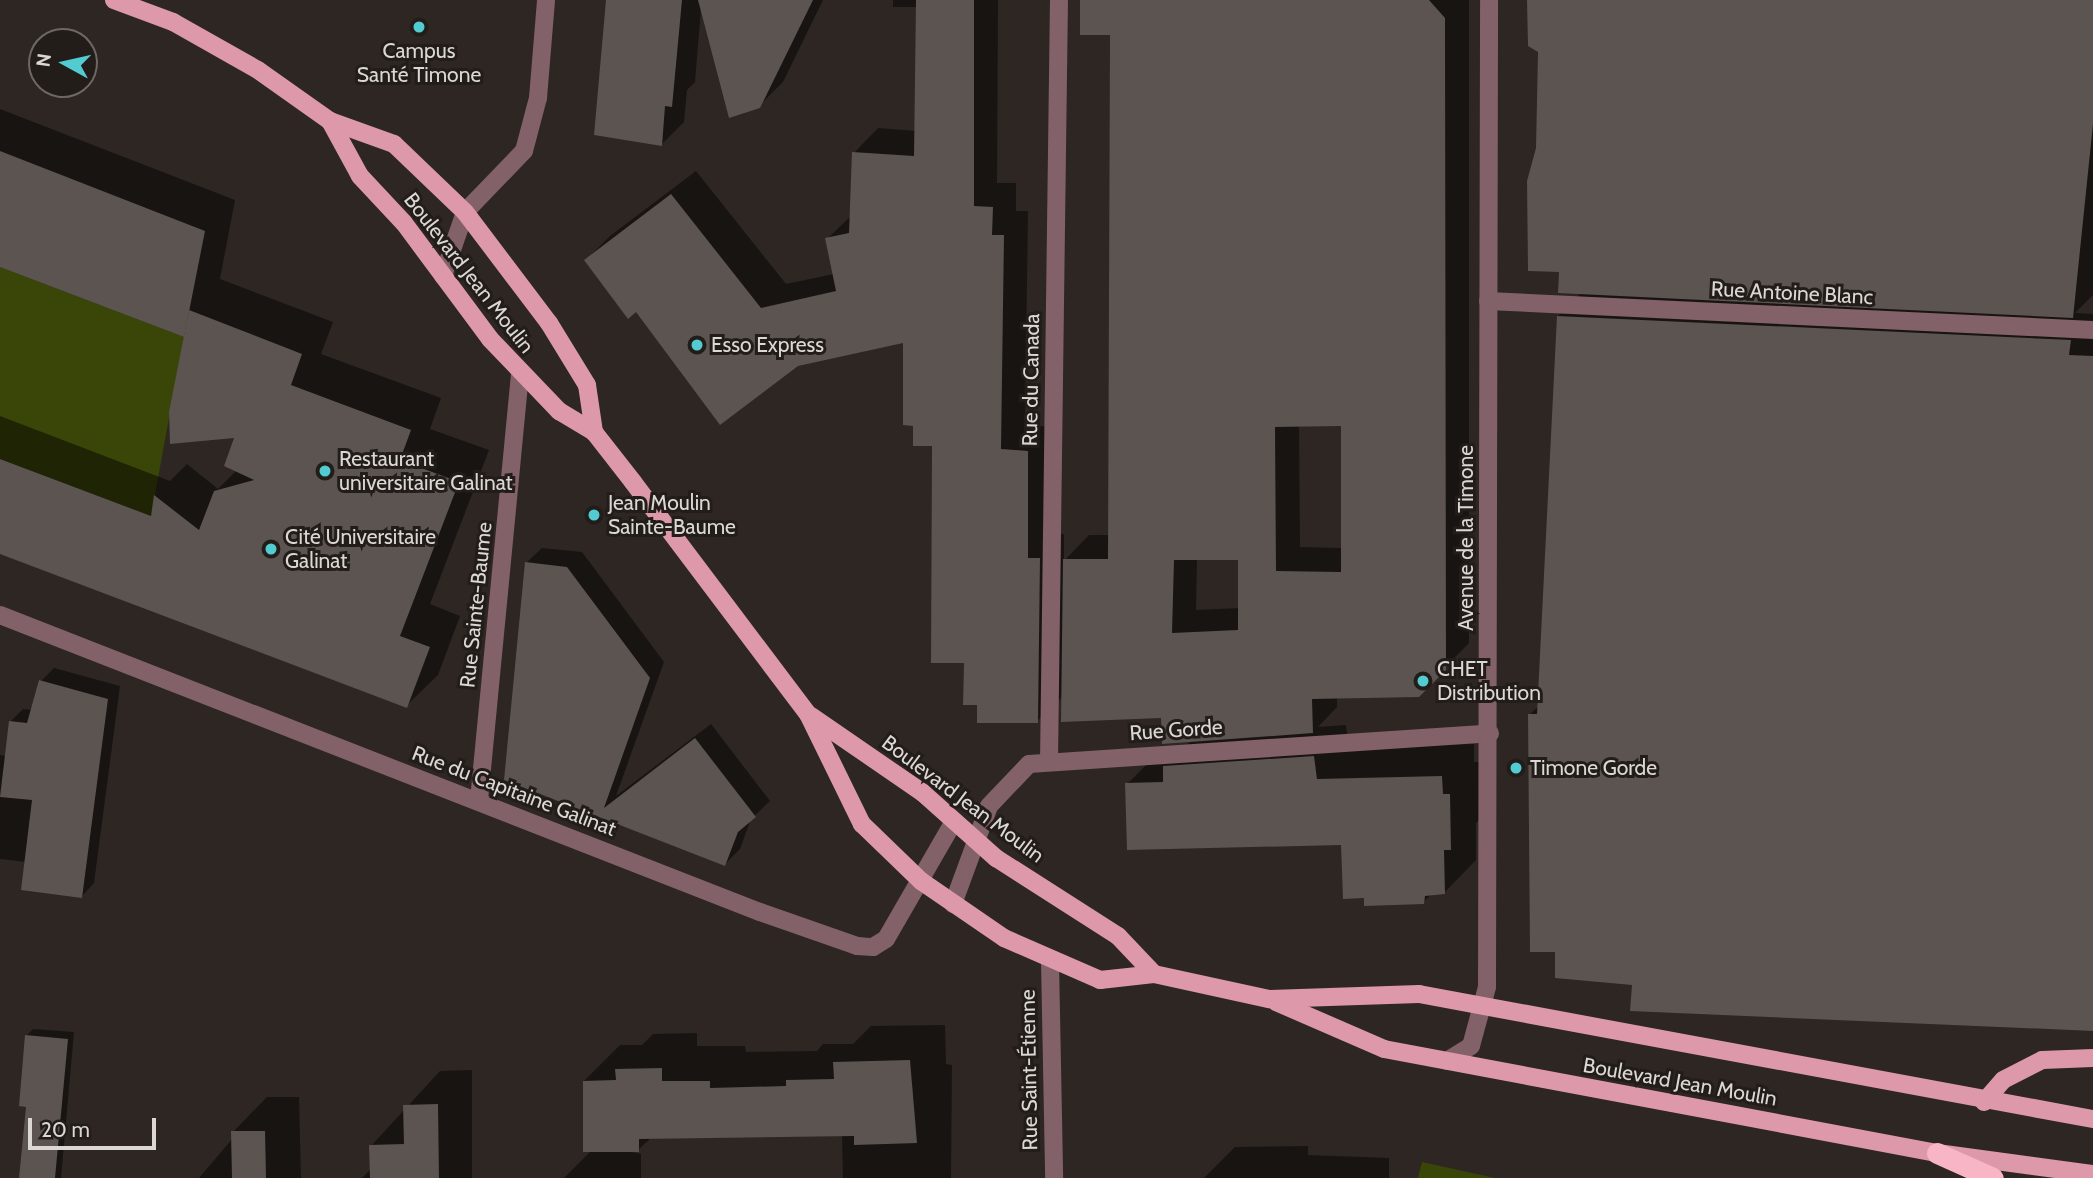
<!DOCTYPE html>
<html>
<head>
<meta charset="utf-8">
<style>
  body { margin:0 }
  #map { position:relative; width:2093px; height:1178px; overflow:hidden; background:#2d2623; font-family:Cabin,sans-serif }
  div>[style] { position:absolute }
  .green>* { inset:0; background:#3a4608 }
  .shadow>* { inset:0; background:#0007 }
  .building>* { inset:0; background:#5b5451 }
  .minor>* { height:18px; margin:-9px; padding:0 9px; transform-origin:9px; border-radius:9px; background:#826169 }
  .major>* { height:18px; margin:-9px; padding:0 9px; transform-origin:9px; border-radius:9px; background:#d9a }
  .highway>* { height:21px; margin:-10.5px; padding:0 10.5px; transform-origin:10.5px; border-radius:10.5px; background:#f7b5c5 }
  .dots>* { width:19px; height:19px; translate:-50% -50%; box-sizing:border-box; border:4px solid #231d1a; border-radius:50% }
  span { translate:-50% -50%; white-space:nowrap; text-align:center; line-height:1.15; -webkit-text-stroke:6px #231d1a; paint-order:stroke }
  .poi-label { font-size:21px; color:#dbd7d5 }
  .left { translate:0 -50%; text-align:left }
  .street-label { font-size:21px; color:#dbd7d5 }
  .north { position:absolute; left:28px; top:28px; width:70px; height:70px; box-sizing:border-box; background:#231d1a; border:2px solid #6d6765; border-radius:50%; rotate:278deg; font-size:19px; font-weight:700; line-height:28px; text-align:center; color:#dbd7d5 }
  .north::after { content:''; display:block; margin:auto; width:24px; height:32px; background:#52ccd0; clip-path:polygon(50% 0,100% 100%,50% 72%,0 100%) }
  .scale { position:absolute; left:28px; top:1118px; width:128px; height:32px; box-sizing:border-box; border:4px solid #dbd7d5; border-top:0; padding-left:9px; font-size:21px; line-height:24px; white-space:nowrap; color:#dbd7d5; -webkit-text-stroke:5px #231d1a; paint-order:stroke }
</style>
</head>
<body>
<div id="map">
  <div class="green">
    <div style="clip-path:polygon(0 267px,184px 337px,151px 516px,0 459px)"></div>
    <div style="clip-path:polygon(1422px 1162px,1495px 1178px,1418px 1178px)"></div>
  </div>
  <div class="shadow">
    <div style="clip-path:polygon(608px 0,823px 0,783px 82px,759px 106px,701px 9px,695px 82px,687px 90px,684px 122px,661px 145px)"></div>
    <div style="clip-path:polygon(evenodd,893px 0,998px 0,997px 183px,1016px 183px,1016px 211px,1028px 211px,1025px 425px,1052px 427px,1051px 534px,1064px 534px,1064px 561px,1089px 535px,1110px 535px,1112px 33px,1082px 0,1469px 0,1469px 643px,1418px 695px,1337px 697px,1337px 707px,1318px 727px,1346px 725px,1349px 747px,1474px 744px,1474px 762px,1481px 762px,1483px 816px,1476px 823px,1476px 860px,1444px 893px,1432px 894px,1423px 902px,1366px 896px,1343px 843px,1127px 784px,1159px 752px,1180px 751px,1192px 740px,1162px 716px,1063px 696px,1037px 721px,979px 703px,966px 661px,934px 444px,914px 424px,904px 340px,636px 310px,586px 260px,610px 236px,696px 171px,786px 284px,834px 274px,827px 239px,852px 215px,854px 153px,878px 128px,916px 131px,917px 7px,893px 7px,893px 0,1299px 425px,1343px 425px,1343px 548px,1300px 547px,1299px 425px,893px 0,1197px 558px,1240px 558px,1240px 608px,1196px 610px,1197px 558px)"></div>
    <div style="clip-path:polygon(1529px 0,2093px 0,2093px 295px,2075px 313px,2093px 314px,2093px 1029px,1634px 984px,1556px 950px,1530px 714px,1540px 705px,1558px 316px,1582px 292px,1561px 270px,1537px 148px,1540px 52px)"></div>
    <div style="clip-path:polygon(0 109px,235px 200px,220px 279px,333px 322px,321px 354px,441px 398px,430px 429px,489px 450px,430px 604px,460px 616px,438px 675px,406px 706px,0 511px,0 416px,170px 481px,187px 464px,218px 489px,237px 470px,237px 436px,187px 331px,0 265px)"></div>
    <div style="clip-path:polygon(542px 548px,582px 552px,664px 662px,616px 796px,711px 724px,770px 801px,751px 819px,740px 849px,725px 864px,506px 779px,526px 563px)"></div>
    <div style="clip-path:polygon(54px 668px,120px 686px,94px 883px,82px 896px,26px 862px,0 859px,0 755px,6px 756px,10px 722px,23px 709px,33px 710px,41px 681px)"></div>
    <div style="clip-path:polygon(945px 1025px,946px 1064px,952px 1065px,951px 1178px,843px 1178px,842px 1135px,652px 1137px,638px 1150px,623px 1150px,641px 1154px,641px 1178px,564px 1178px,591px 1151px,584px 1081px,620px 1045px,642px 1045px,653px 1034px,697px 1033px,697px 1046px,745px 1046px,746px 1052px,817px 1051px,823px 1044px,853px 1044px,871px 1026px)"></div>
    <div style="clip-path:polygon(33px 1029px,74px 1032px,61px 1178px,22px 1178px,28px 1105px,26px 1036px)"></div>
    <div style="clip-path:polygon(472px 1070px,472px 1178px,362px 1178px,372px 1168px,371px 1146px,440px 1071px)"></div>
    <div style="clip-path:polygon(267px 1097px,299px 1097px,301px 1178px,199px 1178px,233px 1138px,233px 1132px)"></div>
    <div style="clip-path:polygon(1308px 1146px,1308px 1155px,1389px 1158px,1389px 1178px,1204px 1178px,1235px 1147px)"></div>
  </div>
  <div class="building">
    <div style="clip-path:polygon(606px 0,682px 0,672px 107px,665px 106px,662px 146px,594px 135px)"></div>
    <div style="clip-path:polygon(698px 0,813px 0,760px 108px,729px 118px)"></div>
    <div style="clip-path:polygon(916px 0,974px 0,974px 206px,993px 207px,992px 235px,1004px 235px,1001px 449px,1028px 451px,1028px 558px,1040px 558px,1038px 723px,977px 723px,977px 705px,963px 705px,964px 663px,931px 663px,932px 446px,913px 446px,913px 426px,903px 425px,903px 343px,798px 366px,720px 425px,636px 312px,628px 319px,584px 260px,671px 194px,761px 308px,836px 291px,825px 238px,849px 233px,852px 152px,914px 156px)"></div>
    <div style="clip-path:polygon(evenodd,1080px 0,1429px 0,1445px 18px,1446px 670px,1419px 697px,1312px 699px,1313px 733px,1162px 744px,1161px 718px,1061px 722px,1063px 559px,1108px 559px,1110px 35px,1080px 35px,1080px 0,1341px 426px,1341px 572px,1276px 571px,1275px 427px,1341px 426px,1080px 0,1174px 560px,1238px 560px,1238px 630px,1172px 633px,1174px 560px)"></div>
    <div style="clip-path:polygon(1527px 0,2093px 0,2093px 124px,2073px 318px,1558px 293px,1559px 272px,1528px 271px,1527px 181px,1536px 148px,1538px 52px,1528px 46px)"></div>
    <div style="clip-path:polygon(0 151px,205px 231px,184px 337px,0 267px)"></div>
    <div style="clip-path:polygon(189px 310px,302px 354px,291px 385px,411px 430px,400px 460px,459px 482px,400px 636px,430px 647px,407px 708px,0 554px,0 459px,151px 516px,154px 495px,199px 530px,214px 491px,254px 480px,224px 466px,234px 438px,170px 444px,169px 412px)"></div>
    <div style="clip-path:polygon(1557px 316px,2071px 340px,2069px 355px,2093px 356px,2093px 1031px,1630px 1011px,1632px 985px,1555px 978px,1555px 952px,1530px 952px,1528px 714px,1537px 714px)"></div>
    <div style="clip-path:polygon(525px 562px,567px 567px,650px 678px,604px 808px,695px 738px,756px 817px,738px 832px,725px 866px,504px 780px)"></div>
    <div style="clip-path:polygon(39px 680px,108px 699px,82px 898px,21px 890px,32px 800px,0 797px,9px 721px,27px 723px)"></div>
    <div style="clip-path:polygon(1314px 756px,1317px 779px,1442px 776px,1443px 794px,1450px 794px,1451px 850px,1444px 850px,1445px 894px,1425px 896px,1424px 904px,1364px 906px,1364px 898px,1343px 899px,1341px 845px,1127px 850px,1125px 783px,1163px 782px,1163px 766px)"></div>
    <div style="clip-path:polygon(25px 1035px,68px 1039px,55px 1178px,19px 1178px,26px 1107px,19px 1106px)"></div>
    <div style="clip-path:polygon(910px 1060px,917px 1143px,854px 1145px,854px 1136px,639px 1139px,639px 1152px,583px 1152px,583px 1081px,616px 1080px,615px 1069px,662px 1068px,662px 1081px,710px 1081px,710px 1088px,786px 1086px,786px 1080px,834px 1079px,833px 1062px)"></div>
    <div style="clip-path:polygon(438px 1104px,439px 1178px,370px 1178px,369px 1145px,404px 1144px,403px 1105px)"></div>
    <div style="clip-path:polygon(231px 1131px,265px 1131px,266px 1178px,232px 1178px)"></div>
  </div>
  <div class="minor">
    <div style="left:443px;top:276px;width:68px;rotate:-71deg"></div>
    <div style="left:465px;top:212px;width:85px;rotate:-46deg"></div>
    <div style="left:524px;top:151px;width:55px;rotate:-75.2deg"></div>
    <div style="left:538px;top:98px;width:98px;rotate:-85.3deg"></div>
    <div style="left:1488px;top:301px;width:606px;rotate:2.74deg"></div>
    <div style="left:0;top:615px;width:816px;rotate:21.35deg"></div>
    <div style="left:760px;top:912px;width:103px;rotate:19.3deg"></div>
    <div style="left:857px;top:946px;width:16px;rotate:4deg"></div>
    <div style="left:873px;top:947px;width:15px;rotate:-32deg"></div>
    <div style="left:886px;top:939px;width:136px;rotate:-60deg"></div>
    <div style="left:1049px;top:762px;width:762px;rotate:-89.25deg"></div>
    <div style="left:479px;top:800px;width:429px;rotate:-84.5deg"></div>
    <div style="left:953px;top:904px;width:104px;rotate:-69.8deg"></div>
    <div style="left:989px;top:806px;width:58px;rotate:-46.4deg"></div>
    <div style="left:1029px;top:764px;width:462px;rotate:-3.8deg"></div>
    <div style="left:1050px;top:961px;width:217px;rotate:88.9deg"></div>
    <div style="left:1447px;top:1061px;width:28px;rotate:-32deg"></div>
    <div style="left:1471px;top:1046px;width:61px;rotate:-74.8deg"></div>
    <div style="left:1487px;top:987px;width:987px;rotate:-89.88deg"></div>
  </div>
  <div class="major">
    <div style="left:114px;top:0;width:63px;rotate:20.4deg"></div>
    <div style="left:173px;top:22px;width:98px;rotate:29.5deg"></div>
    <div style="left:258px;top:70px;width:88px;rotate:35.3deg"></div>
    <div style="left:330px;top:121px;width:68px;rotate:19.8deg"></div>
    <div style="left:394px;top:144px;width:98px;rotate:43.8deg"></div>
    <div style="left:465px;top:212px;width:139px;rotate:52.9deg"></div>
    <div style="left:549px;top:323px;width:73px;rotate:58.5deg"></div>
    <div style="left:587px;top:385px;width:48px;rotate:81.5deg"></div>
    <div style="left:330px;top:121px;width:63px;rotate:61.4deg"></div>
    <div style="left:360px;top:176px;width:64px;rotate:46.9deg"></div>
    <div style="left:404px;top:223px;width:144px;rotate:53.4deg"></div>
    <div style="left:490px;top:339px;width:100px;rotate:46.2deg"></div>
    <div style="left:559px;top:411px;width:41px;rotate:31deg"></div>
    <div style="left:594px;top:432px;width:63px;rotate:52deg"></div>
    <div style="left:633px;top:482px;width:291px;rotate:53deg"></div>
    <div style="left:808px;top:714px;width:123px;rotate:63.9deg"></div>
    <div style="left:862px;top:824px;width:82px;rotate:44deg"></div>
    <div style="left:921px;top:881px;width:101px;rotate:34.5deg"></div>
    <div style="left:1004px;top:938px;width:105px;rotate:23.6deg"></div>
    <div style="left:1100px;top:980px;width:54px;rotate:-6.3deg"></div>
    <div style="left:1154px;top:974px;width:118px;rotate:12.3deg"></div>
    <div style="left:1269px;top:999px;width:150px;rotate:-1.9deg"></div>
    <div style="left:1419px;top:994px;width:685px;rotate:10.51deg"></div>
    <div style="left:811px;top:716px;width:136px;rotate:34.5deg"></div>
    <div style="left:923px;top:793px;width:98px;rotate:41.7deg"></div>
    <div style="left:996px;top:858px;width:145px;rotate:32.6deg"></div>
    <div style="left:1118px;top:936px;width:52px;rotate:46.5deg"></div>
    <div style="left:1276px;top:1002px;width:118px;rotate:23.5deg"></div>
    <div style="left:1384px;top:1049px;width:563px;rotate:10.65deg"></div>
    <div style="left:1937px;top:1153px;width:157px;rotate:7.7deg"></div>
    <div style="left:1984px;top:1102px;width:29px;rotate:-49deg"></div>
    <div style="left:2003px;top:1080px;width:44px;rotate:-27.1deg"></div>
    <div style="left:2042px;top:1060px;width:51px;rotate:-2.2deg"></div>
  </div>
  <div class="highway">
    <div style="left:1937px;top:1153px;width:61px;rotate:24.1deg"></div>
  </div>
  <div class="dots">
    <div style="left:419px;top:27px;background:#52ccd0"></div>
    <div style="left:697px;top:345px;background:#52ccd0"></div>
    <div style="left:325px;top:471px;background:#52ccd0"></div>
    <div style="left:594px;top:515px;background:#52ccd0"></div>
    <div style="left:271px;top:549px;background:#52ccd0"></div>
    <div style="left:1423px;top:681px;background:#52ccd0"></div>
    <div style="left:1516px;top:768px;background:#52ccd0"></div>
  </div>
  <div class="poi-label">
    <span style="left:419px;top:63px">Campus<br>Santé Timone</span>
    <span class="left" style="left:711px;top:345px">Esso Express</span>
    <span class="left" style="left:339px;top:471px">Restaurant<br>universitaire Galinat</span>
    <span class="left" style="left:608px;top:515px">Jean Moulin<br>Sainte-Baume</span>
    <span class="left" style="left:285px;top:549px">Cité Universitaire<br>Galinat</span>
    <span class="left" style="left:1437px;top:681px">CHET<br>Distribution</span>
    <span class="left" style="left:1530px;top:768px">Timone Gorde</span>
  </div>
  <div class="street-label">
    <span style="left:469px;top:273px;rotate:52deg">Boulevard Jean Moulin</span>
    <span style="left:1792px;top:293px;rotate:3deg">Rue Antoine Blanc</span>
    <span style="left:1031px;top:380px;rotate:-89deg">Rue du Canada</span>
    <span style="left:1466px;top:538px;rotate:-90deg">Avenue de la Timone</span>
    <span style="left:476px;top:605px;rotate:-84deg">Rue Sainte-Baume</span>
    <span style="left:1176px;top:730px;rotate:-4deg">Rue Gorde</span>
    <span style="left:514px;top:791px;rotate:21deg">Rue du Capitaine Galinat</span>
    <span style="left:963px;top:799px;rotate:37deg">Boulevard Jean Moulin</span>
    <span style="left:1029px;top:1070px;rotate:-91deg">Rue Saint-Étienne</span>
    <span style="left:1680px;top:1082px;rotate:10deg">Boulevard Jean Moulin</span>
  </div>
  <div class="north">N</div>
  <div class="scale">20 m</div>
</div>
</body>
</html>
